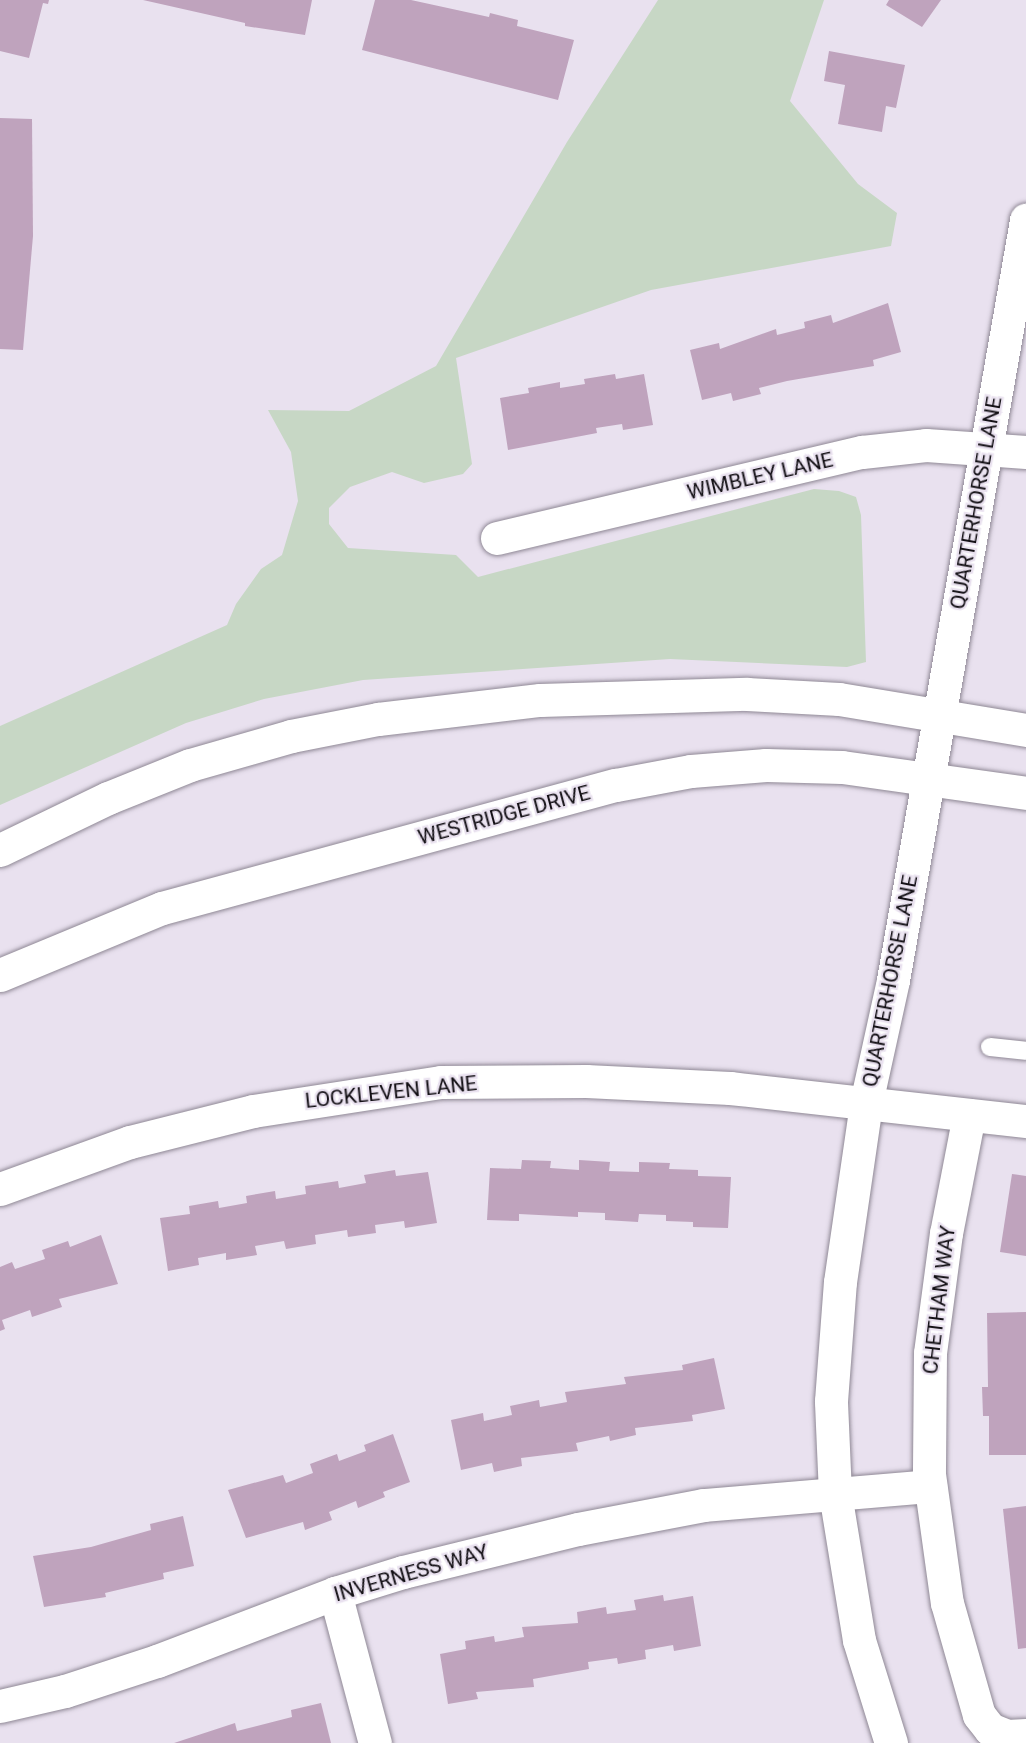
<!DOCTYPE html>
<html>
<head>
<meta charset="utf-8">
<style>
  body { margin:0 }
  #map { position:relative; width:1026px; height:1743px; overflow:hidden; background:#e9e1ef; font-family:Roboto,sans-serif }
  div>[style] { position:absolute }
  .green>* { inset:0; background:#c7d7c5 }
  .building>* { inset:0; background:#bfa3bd }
  .roads { filter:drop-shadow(0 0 2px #8f8895) drop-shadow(0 0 2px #8f8895) }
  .lane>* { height:18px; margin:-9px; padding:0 9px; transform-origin:9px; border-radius:9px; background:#fff }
  .street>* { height:33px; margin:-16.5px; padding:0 16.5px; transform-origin:16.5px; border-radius:16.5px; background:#fff }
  span { translate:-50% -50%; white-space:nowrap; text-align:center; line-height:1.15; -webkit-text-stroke:4.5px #e9e1ef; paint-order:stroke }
  .street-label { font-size:21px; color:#110e13 }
</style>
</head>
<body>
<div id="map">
  <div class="green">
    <div style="clip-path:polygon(658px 0,824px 0,790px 101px,858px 184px,897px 213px,891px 246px,651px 290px,456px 358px,472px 464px,463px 474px,424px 483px,392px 472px,350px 487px,329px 508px,329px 524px,348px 548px,456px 555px,478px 577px,814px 489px,839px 491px,856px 497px,861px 515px,866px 662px,847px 667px,670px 659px,363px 680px,264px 699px,186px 723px,0 805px,0 726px,227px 625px,236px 604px,261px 569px,282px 555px,298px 501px,291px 452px,268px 410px,349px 411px,436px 366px,567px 142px)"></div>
  </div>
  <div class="building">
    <div style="clip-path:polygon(0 0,49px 0,48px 4px,43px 3px,29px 58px,0 51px)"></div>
    <div style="clip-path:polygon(143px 0,312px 0,305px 35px,245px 26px,245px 23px)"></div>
    <div style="clip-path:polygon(375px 0,411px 0,489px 17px,490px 13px,518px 20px,517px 26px,574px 40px,558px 100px,362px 50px)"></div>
    <div style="clip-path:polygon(889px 0,941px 0,922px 27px,886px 5px)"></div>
    <div style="clip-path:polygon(829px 51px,905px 65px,896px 108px,886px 106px,882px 132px,838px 124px,845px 85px,824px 81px)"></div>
    <div style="clip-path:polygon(0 118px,32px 119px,33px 236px,23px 350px,0 349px)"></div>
    <div style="clip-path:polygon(888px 303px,901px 352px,873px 360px,874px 366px,787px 381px,759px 388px,761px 394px,733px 401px,731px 393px,702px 400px,690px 350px,719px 343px,720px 349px,776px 329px,777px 335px,805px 328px,804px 322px,831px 315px,833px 323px)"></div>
    <div style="clip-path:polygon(615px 374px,616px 379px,644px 374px,653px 425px,623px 430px,622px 424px,596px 428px,597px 433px,508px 450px,500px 398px,529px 393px,528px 388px,560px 382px,560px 388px,585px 384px,584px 379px)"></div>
    <div style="clip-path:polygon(522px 1160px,551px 1161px,550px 1168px,579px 1170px,579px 1160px,610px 1162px,609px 1171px,639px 1172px,639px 1162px,670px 1163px,669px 1169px,698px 1170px,698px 1176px,731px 1177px,728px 1228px,693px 1227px,693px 1222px,666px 1221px,666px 1215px,639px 1214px,638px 1222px,605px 1220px,605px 1213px,578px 1212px,578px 1217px,519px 1214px,519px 1221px,487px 1220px,490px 1168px,521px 1169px)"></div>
    <div style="clip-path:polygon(395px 1170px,396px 1176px,428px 1172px,437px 1223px,405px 1228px,404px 1221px,375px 1225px,376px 1233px,348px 1237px,347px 1230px,315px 1235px,316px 1244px,286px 1249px,284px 1241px,255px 1246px,257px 1255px,226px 1260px,226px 1253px,198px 1258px,199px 1265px,168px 1271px,160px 1218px,190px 1214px,189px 1206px,218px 1201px,219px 1208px,247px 1203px,246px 1196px,275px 1191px,276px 1199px,306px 1194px,305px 1186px,338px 1181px,339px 1188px,366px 1183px,364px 1175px)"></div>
    <div style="clip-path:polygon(1012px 1174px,1026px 1176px,1026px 1256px,1000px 1252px)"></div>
    <div style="clip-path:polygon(101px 1235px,118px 1284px,59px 1299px,62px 1307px,32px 1317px,30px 1310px,2px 1320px,5px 1329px,0 1331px,0 1267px,12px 1262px,15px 1269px,45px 1259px,42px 1250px,68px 1241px,70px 1247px)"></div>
    <div style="clip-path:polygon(1026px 1312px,1026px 1455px,989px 1455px,989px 1416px,983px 1416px,982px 1387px,988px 1387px,987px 1313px)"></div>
    <div style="clip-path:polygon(714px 1358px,725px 1409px,692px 1415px,693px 1421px,635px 1428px,636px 1435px,610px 1441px,609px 1436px,576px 1443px,578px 1451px,521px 1458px,522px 1466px,494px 1472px,492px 1463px,461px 1470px,451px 1420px,483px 1413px,484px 1421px,512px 1415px,510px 1406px,539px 1400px,540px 1407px,567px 1402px,565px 1392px,626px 1384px,624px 1377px,683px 1370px,682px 1365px)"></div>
    <div style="clip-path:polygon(393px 1434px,410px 1482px,383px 1492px,385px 1497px,358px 1508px,356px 1501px,329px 1512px,332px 1520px,305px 1530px,303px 1522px,246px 1538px,228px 1490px,283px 1475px,286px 1483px,313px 1473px,310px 1464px,337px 1454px,339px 1461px,366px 1451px,364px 1445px)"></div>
    <div style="clip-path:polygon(1026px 1506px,1026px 1648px,1018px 1649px,1003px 1509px)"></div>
    <div style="clip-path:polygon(183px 1516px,194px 1566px,163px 1573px,164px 1579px,105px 1593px,106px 1597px,44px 1607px,33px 1556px,91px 1547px,151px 1530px,150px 1524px)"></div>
    <div style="clip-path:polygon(663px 1595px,664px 1601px,693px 1596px,701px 1646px,674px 1651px,673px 1645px,645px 1650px,646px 1659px,618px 1664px,617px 1658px,588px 1662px,589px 1669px,533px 1679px,534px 1687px,476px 1692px,478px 1699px,448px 1704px,440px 1654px,466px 1649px,465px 1641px,494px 1636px,495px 1642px,524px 1637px,522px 1627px,578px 1623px,577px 1612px,606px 1607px,607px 1614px,636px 1610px,634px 1600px)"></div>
    <div style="clip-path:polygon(321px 1703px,331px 1743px,174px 1743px,235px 1723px,237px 1731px,292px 1717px,291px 1710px)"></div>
  </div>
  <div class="roads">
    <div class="lane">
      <div style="left:990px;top:1047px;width:36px;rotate:6deg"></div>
    </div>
    <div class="street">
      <div style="left:497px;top:538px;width:375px;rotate:-13.3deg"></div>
      <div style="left:862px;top:452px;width:64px;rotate:-6.2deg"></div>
      <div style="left:926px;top:445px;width:100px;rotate:4deg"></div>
      <div style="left:0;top:850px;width:120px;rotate:-25.7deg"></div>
      <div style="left:108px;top:798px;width:88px;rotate:-21.9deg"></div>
      <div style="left:190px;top:765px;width:105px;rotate:-16deg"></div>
      <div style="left:291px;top:736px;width:89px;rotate:-11.1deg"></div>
      <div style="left:378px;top:719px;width:163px;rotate:-6.7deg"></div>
      <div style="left:540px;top:700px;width:207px;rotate:-1.7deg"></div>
      <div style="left:747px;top:694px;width:92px;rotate:3.1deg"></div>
      <div style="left:839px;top:699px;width:190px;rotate:9.4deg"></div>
      <div style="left:0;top:975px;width:175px;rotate:-22.5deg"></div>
      <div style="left:162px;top:908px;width:470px;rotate:-15.2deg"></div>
      <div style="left:616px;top:785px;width:76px;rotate:-10.6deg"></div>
      <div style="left:691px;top:771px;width:75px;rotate:-4.6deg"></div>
      <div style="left:766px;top:765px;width:76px;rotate:1.5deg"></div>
      <div style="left:842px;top:767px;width:186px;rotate:8deg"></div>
      <div style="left:969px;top:1115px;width:120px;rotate:101deg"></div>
      <div style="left:946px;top:1233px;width:121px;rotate:97.6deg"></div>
      <div style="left:930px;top:1353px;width:121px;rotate:90.5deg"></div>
      <div style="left:929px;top:1474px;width:130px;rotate:82.1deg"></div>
      <div style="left:947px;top:1603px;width:116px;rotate:74.1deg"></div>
      <div style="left:979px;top:1715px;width:18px;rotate:52deg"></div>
      <div style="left:990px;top:1729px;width:18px;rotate:22deg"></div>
      <div style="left:1007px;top:1736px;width:19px;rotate:-3deg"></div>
      <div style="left:0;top:1189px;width:138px;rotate:-19.9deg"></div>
      <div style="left:130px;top:1142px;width:127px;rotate:-14.1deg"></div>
      <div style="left:253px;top:1111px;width:190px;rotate:-8.8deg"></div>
      <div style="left:441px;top:1082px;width:145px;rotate:-0.4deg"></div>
      <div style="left:586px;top:1081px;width:144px;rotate:2.8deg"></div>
      <div style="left:730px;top:1088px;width:298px;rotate:6.4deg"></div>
      <div style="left:335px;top:1593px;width:155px;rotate:75.1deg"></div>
      <div style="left:0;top:1706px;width:67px;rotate:-13deg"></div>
      <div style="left:65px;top:1691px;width:97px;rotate:-18.1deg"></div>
      <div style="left:157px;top:1661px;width:191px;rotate:-20.9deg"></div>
      <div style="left:335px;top:1593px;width:71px;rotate:-17.2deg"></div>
      <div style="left:403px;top:1572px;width:180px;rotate:-13.8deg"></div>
      <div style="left:578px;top:1529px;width:128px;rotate:-10.8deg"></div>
      <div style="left:704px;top:1505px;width:227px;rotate:-4.8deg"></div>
      <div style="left:891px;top:1743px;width:108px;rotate:-107.3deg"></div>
      <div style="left:859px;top:1640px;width:148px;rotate:-99.3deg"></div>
      <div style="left:835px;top:1494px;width:93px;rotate:-92.5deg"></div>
      <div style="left:831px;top:1401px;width:119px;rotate:-85.7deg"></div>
      <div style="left:840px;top:1282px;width:181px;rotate:-81.7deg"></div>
      <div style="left:866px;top:1103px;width:126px;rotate:-77.6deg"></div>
      <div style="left:893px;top:980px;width:772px;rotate:-80.07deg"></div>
    </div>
  </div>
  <div class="street-label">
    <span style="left:760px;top:476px;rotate:-13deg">WIMBLEY LANE</span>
    <span style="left:976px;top:503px;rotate:-80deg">QUARTERHORSE LANE</span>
    <span style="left:504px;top:815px;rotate:-15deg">WESTRIDGE DRIVE</span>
    <span style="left:890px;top:981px;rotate:-79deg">QUARTERHORSE LANE</span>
    <span style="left:391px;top:1092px;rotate:-6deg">LOCKLEVEN LANE</span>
    <span style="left:939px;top:1300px;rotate:-83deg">CHETHAM WAY</span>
    <span style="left:411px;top:1573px;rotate:-16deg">INVERNESS WAY</span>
  </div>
</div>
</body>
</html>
